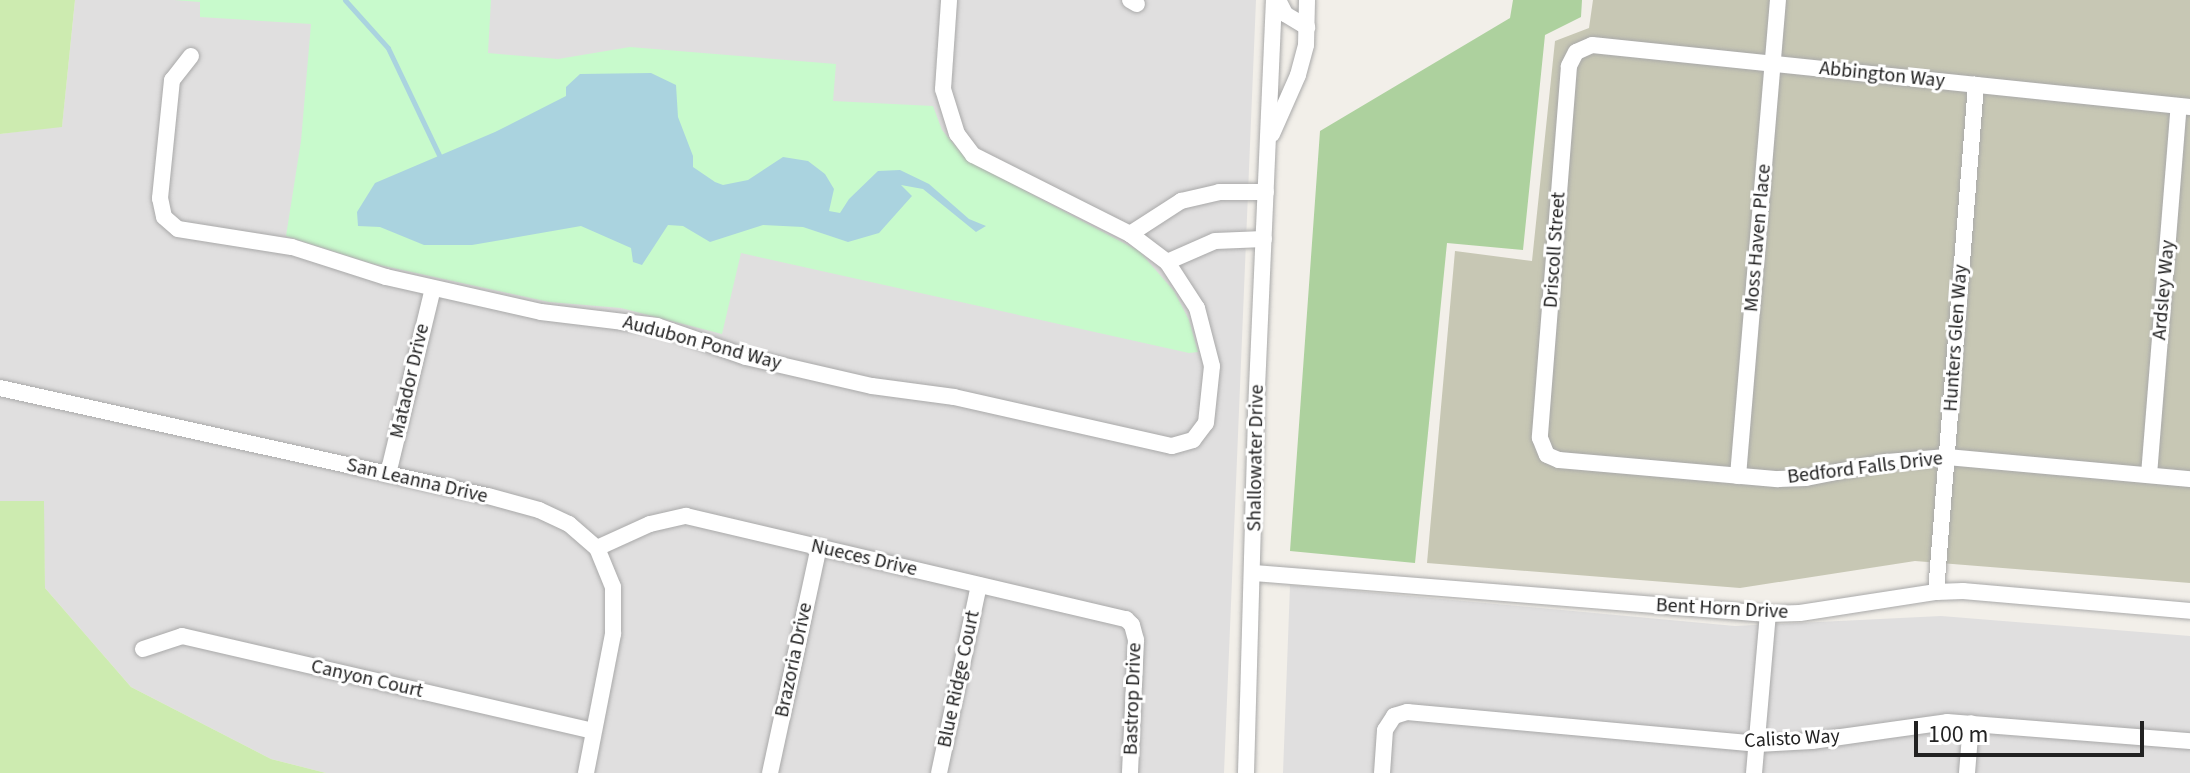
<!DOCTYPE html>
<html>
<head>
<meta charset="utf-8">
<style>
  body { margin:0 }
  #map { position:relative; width:2190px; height:773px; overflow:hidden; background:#f2efe9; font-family:"Source Sans 3",sans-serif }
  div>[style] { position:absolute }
  .residential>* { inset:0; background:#e0dfdf }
  .construction>* { inset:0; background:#c7c7b4 }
  .grass>* { inset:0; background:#cdebb0 }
  .forest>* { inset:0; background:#add19e }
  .park>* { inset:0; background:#c8facc }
  .water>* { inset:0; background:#aad3df }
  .stream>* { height:5px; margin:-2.5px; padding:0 2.5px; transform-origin:2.5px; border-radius:2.5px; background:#aad3df }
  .roads { filter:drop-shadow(0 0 2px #a9a9a9) drop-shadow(0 0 2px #a9a9a9) }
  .minor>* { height:16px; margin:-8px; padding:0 8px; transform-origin:8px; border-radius:8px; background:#fff }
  span { translate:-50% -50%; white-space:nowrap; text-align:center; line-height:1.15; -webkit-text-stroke:6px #fff; paint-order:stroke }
  .street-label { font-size:20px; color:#222 }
  .scale { position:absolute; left:1914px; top:721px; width:230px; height:36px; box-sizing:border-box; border:4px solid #222; border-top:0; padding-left:10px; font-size:24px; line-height:28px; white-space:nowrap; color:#222; -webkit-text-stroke:6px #fff; paint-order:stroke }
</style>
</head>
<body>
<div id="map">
  <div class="residential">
    <div style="clip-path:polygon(75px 0,1256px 0,1224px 773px,326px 773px,271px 759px,131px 687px,45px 588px,43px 501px,0 501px,0 134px,62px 126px)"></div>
    <div style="clip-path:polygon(1290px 585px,1735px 626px,1941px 616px,2190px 636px,2190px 773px,1283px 773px)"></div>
  </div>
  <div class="construction">
    <div style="clip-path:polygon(1593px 0,2190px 0,2190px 583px,1915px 561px,1740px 588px,1427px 563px,1455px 251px,1532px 261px,1555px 41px,1589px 28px)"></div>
  </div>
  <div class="grass">
    <div style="clip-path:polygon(0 0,75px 0,62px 127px,0 134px)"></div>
    <div style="clip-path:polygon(0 501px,44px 501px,45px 588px,131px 687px,271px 759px,326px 773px,0 773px)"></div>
  </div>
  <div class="forest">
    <div style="clip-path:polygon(1513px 0,1582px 0,1581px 17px,1545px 35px,1523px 250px,1447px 243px,1415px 563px,1290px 551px,1320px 131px,1510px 18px)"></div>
  </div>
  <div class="park">
    <div style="clip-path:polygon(174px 0,491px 0,488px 53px,558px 59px,630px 47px,836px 64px,833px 101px,933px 106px,942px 130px,967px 160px,1139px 251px,1174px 291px,1189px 320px,1198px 352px,1189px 353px,741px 253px,722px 334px,621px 308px,549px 302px,370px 263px,286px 236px,301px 141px,311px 24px,200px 17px,200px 2px)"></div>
  </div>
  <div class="water">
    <div style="clip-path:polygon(651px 73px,676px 85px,678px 117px,693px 156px,693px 167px,715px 182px,723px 185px,748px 180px,783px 157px,808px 161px,825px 174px,834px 189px,829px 211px,840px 213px,849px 199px,878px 171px,900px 170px,929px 184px,969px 219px,986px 226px,976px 232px,923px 189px,901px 185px,912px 196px,879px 233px,848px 242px,803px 227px,763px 225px,710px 242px,683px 226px,668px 225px,642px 265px,633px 262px,631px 248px,581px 226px,472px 245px,424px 245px,380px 227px,358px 226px,357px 212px,375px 183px,495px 132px,566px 96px,566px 87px,580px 74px)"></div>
  </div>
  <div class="stream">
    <div style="left:345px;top:0;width:64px;rotate:48.1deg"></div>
    <div style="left:388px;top:48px;width:119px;rotate:64.5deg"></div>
  </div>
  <div class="roads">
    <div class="minor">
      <div style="left:1130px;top:0;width:8px;rotate:30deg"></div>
      <div style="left:1278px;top:0;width:16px;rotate:63deg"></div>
      <div style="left:1285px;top:14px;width:26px;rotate:31deg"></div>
      <div style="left:191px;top:56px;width:31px;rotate:128deg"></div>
      <div style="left:172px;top:80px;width:119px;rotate:95.8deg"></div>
      <div style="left:160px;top:198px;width:19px;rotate:78deg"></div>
      <div style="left:164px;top:217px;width:18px;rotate:41deg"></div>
      <div style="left:178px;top:229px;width:115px;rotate:9deg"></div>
      <div style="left:292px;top:247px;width:99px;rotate:17.7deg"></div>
      <div style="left:386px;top:277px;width:159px;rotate:12.7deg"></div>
      <div style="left:541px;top:312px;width:117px;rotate:6.9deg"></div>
      <div style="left:657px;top:326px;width:94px;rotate:19.2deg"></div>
      <div style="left:746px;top:357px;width:129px;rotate:13deg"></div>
      <div style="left:872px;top:386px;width:83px;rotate:7.6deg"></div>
      <div style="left:954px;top:397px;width:223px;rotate:12.7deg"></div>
      <div style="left:1172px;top:446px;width:22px;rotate:-16deg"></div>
      <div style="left:1193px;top:440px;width:21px;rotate:-53deg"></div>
      <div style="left:1206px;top:423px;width:57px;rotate:-84deg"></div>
      <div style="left:1212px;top:366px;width:60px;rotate:-104.5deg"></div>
      <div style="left:1197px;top:308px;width:55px;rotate:-123.1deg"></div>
      <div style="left:1167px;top:262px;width:46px;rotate:-142.9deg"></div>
      <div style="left:1130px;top:234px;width:176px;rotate:-153.3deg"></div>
      <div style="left:973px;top:155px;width:26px;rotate:-127deg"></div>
      <div style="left:957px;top:134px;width:47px;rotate:-107.3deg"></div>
      <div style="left:943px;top:89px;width:89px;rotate:-86.1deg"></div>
      <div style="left:2190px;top:107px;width:601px;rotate:-174.08deg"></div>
      <div style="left:1592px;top:45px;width:17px;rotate:156deg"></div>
      <div style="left:1576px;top:52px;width:16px;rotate:117deg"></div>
      <div style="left:1569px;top:66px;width:373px;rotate:94.5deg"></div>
      <div style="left:1540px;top:438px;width:18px;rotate:68deg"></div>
      <div style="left:1547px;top:455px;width:13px;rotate:23deg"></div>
      <div style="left:1559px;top:460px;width:220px;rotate:5deg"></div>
      <div style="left:1778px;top:479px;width:28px;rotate:-2deg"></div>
      <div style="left:1806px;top:478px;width:83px;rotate:-11.2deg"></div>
      <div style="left:1887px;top:462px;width:60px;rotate:-4.8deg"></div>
      <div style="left:1947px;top:457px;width:244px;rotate:5.2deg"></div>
      <div style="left:1272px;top:134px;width:64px;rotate:-66.2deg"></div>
      <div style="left:1298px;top:75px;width:31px;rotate:-75deg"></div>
      <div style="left:1306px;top:45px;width:45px;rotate:-88.7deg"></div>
      <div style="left:1130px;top:234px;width:61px;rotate:-32.9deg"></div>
      <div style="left:1181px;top:201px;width:39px;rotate:-13deg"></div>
      <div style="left:1219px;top:192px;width:47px"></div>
      <div style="left:1167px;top:262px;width:52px;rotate:-23.6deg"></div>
      <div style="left:1215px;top:241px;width:49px;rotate:-2.3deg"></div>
      <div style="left:0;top:388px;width:500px;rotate:12.5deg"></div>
      <div style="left:488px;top:496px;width:53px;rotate:15.4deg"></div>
      <div style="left:539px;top:510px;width:33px;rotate:25deg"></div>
      <div style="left:569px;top:524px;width:37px;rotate:41deg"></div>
      <div style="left:597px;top:548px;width:42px;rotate:67.7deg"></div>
      <div style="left:613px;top:587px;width:47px;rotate:90deg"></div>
      <div style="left:613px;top:634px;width:142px;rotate:101deg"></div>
      <div style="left:388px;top:474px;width:191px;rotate:-76.4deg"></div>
      <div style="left:2149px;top:475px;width:370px;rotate:-85.4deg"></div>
      <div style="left:1738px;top:476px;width:478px;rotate:-85.2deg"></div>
      <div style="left:597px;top:548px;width:58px;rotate:-24.4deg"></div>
      <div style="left:650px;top:524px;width:37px;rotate:-13deg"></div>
      <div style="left:686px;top:516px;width:452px;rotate:13.2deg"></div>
      <div style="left:1126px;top:619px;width:8px;rotate:45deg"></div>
      <div style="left:1132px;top:625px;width:16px;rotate:75deg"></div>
      <div style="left:1136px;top:640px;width:133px;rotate:92.6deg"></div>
      <div style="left:1254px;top:573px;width:516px;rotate:4.56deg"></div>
      <div style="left:1768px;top:614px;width:32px;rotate:-2deg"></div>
      <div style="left:1800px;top:613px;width:138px;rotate:-8.8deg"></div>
      <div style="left:1936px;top:592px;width:27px;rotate:-2deg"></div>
      <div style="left:1963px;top:591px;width:228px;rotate:5deg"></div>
      <div style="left:1936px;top:592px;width:509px;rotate:-85.49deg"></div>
      <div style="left:143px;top:649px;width:41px;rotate:-18.4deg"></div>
      <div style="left:182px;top:636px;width:421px;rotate:13deg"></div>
      <div style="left:770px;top:773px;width:231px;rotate:-77.8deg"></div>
      <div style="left:939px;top:773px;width:192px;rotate:-78deg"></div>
      <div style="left:1246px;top:773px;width:362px;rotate:-88.4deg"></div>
      <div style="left:1256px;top:411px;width:411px;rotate:-87.5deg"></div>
      <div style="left:1382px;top:773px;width:43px;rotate:-86deg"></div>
      <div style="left:1385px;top:730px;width:17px;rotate:-57deg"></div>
      <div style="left:1394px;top:716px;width:14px;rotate:-17deg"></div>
      <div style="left:1407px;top:712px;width:351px;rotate:5.2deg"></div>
      <div style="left:1757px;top:744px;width:55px;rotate:-3.1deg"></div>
      <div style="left:1812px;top:741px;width:136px;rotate:-8deg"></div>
      <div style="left:1947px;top:722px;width:244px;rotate:4.5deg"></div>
      <div style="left:1754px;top:773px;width:160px;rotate:-85deg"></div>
      <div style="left:1967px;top:773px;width:50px;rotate:-85.4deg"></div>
    </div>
  </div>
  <div class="street-label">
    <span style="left:1882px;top:75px;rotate:6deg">Abbington Way</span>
    <span style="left:1758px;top:238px;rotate:-85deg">Moss Haven Place</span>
    <span style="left:1555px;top:250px;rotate:-86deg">Driscoll Street</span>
    <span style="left:2164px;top:290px;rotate:-85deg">Ardsley Way</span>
    <span style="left:1956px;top:338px;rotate:-86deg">Hunters Glen Way</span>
    <span style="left:702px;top:343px;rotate:15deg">Audubon Pond Way</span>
    <span style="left:410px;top:381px;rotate:-77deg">Matador Drive</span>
    <span style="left:1256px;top:458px;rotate:-89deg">Shallowater Drive</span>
    <span style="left:1865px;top:468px;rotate:-7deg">Bedford Falls Drive</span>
    <span style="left:417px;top:481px;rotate:13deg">San Leanna Drive</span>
    <span style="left:864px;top:558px;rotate:13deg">Nueces Drive</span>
    <span style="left:1722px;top:609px;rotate:3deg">Bent Horn Drive</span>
    <span style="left:794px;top:660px;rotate:-78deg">Brazoria Drive</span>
    <span style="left:367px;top:679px;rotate:13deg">Canyon Court</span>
    <span style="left:959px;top:679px;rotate:-78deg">Blue Ridge Court</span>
    <span style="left:1133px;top:699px;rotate:-88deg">Bastrop Drive</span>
    <span style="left:1792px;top:739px;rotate:-3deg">Calisto Way</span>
  </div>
  <div class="scale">100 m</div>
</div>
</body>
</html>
